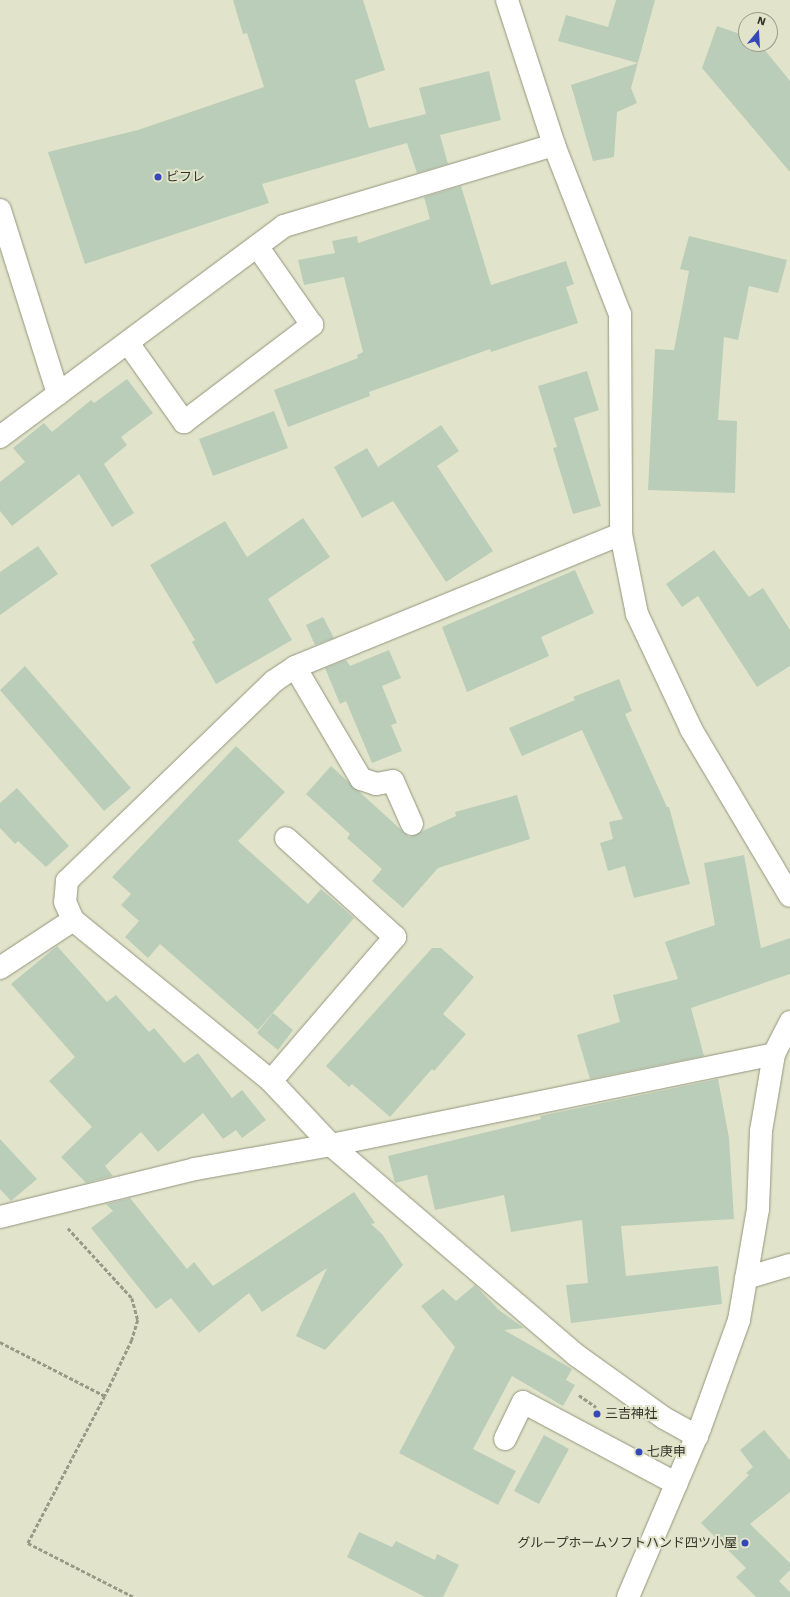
<!DOCTYPE html>
<html>
<head>
<meta charset="utf-8">
<style>
  body { margin:0 }
  #map { position:relative; width:790px; height:1597px; overflow:hidden; background:#e1e4ca; font-family:"Work Sans","Noto Sans JP",sans-serif }
  div>[style] { position:absolute }
  .building>* { inset:0; background:#bacdb9 }
  .path>* { height:2.5px; margin-top:-1.25px; transform-origin:0; background:repeating-linear-gradient(90deg,#989a87 0 4px,transparent 0 6px) }
  .roads { filter:drop-shadow(0 0 1px #93957d) drop-shadow(0 0 1px #93957d) }
  .minor>* { height:22px; margin:-11px; padding:0 11px; transform-origin:11px; border-radius:11px; background:#fff }
  .tertiary>* { height:22px; margin:-11px; padding:0 11px; transform-origin:11px; border-radius:11px; background:#fff }
  .dots>* { width:11px; height:11px; translate:-50% -50%; box-sizing:border-box; border:2px solid #e1e4ca; border-radius:50% }
  span { translate:-50% -50%; white-space:nowrap; text-align:center; line-height:1.15; -webkit-text-stroke:4px #e1e4ca; paint-order:stroke }
  .poi-label { font-size:13px; color:#323329 }
  .left { translate:0 -50%; text-align:left }
  .right { translate:-100% -50%; text-align:right }
  .north { position:absolute; left:738px; top:12px; width:40px; height:40px; box-sizing:border-box; background:#e1e4ca; border:1px solid #9b9d8a; border-radius:50%; rotate:18deg; font-size:11px; font-weight:700; line-height:16px; text-align:center; color:#323329 }
  .north::after { content:''; display:block; margin:auto; width:14px; height:18px; background:#3448ba; clip-path:polygon(50% 0,100% 100%,50% 72%,0 100%) }
</style>
</head>
<body>
<div id="map">
  <div class="building">
    <div style="clip-path:polygon(233px 0,363px 0,385px 70px,355px 80px,369px 128px,426px 114px,419px 88px,489px 71px,501px 120px,440px 135px,448px 164px,417px 173px,407px 143px,262px 184px,269px 203px,85px 264px,48px 152px,138px 130px,264px 87px,247px 33px,243px 34px)"></div>
    <div style="clip-path:polygon(616px 0,655px 0,631px 88px,637px 103px,617px 112px,614px 157px,593px 161px,571px 85px,638px 63px,558px 41px,566px 15px,608px 27px)"></div>
    <div style="clip-path:polygon(717px 26px,746px 36px,746px 44px,760px 44px,790px 81px,790px 172px,702px 68px)"></div>
    <div style="clip-path:polygon(461px 186px,491px 285px,566px 261px,574px 284px,566px 287px,578px 323px,491px 352px,490px 349px,369px 392px,370px 396px,288px 427px,274px 390px,358px 358px,357px 355px,363px 352px,344px 277px,304px 285px,298px 260px,335px 253px,332px 241px,357px 236px,358px 243px,430px 219px,424px 197px)"></div>
    <div style="clip-path:polygon(689px 236px,787px 260px,778px 293px,749px 286px,738px 340px,724px 337px,718px 420px,737px 421px,735px 493px,648px 490px,655px 349px,674px 350px,689px 271px,680px 269px)"></div>
    <div style="clip-path:polygon(587px 371px,599px 410px,574px 418px,601px 506px,573px 514px,553px 448px,557px 447px,538px 386px)"></div>
    <div style="clip-path:polygon(127px 379px,153px 413px,121px 437px,127px 445px,104px 464px,134px 513px,112px 527px,79px 474px,12px 526px,0 511px,0 482px,25px 462px,13px 448px,44px 423px,52px 432px,91px 400px,94px 403px)"></div>
    <div style="clip-path:polygon(274px 411px,288px 448px,213px 476px,199px 439px)"></div>
    <div style="clip-path:polygon(441px 425px,459px 451px,437px 466px,493px 551px,446px 582px,393px 501px,362px 518px,334px 467px,367px 448px,378px 467px)"></div>
    <div style="clip-path:polygon(303px 518px,330px 557px,268px 599px,292px 640px,216px 684px,192px 642px,195px 640px,150px 565px,225px 521px,247px 557px)"></div>
    <div style="clip-path:polygon(38px 546px,58px 574px,0 615px,0 572px)"></div>
    <div style="clip-path:polygon(714px 550px,749px 597px,763px 588px,790px 630px,790px 666px,757px 687px,698px 596px,682px 607px,666px 584px)"></div>
    <div style="clip-path:polygon(575px 570px,594px 613px,541px 637px,549px 656px,467px 692px,442px 627px)"></div>
    <div style="clip-path:polygon(323px 617px,334px 638px,315px 645px,306px 625px)"></div>
    <div style="clip-path:polygon(389px 650px,401px 678px,382px 686px,397px 723px,391px 725px,402px 751px,372px 763px,346px 701px,340px 704px,325px 668px,346px 660px,350px 666px)"></div>
    <div style="clip-path:polygon(25px 666px,131px 788px,104px 811px,0 690px)"></div>
    <div style="clip-path:polygon(619px 679px,632px 711px,625px 714px,667px 807px,669px 807px,690px 884px,634px 898px,625px 866px,608px 871px,600px 843px,613px 839px,609px 822px,623px 819px,582px 730px,522px 756px,509px 728px,575px 700px,573px 697px)"></div>
    <div style="clip-path:polygon(236px 746px,285px 792px,238px 841px,308px 904px,321px 889px,354px 918px,258px 1030px,160px 944px,148px 958px,125px 937px,139px 921px,121px 905px,131px 894px,112px 877px)"></div>
    <div style="clip-path:polygon(331px 766px,409px 837px,456px 816px,455px 812px,517px 795px,530px 839px,438px 868px,403px 908px,372px 881px,382px 869px,347px 838px,350px 834px,306px 794px)"></div>
    <div style="clip-path:polygon(17px 788px,69px 846px,46px 867px,18px 841px,15px 844px,0 828px,0 803px)"></div>
    <div style="clip-path:polygon(744px 855px,761px 948px,790px 938px,790px 974px,691px 1008px,704px 1056px,590px 1079px,577px 1035px,620px 1022px,613px 995px,678px 979px,665px 942px,715px 925px,704px 863px)"></div>
    <div style="clip-path:polygon(57px 946px,107px 1002px,116px 995px,149px 1032px,154px 1028px,184px 1063px,198px 1053px,232px 1098px,242px 1090px,266px 1120px,242px 1138px,236px 1130px,223px 1139px,203px 1113px,158px 1152px,141px 1132px,105px 1166px,113px 1176px,86px 1183px,61px 1157px,92px 1127px,49px 1081px,75px 1057px,11px 984px)"></div>
    <div style="clip-path:polygon(432px 948px,441px 948px,474px 977px,443px 1014px,466px 1034px,434px 1071px,432px 1069px,390px 1117px,352px 1084px,349px 1087px,326px 1066px)"></div>
    <div style="clip-path:polygon(273px 1013px,293px 1030px,278px 1050px,257px 1033px)"></div>
    <div style="clip-path:polygon(718px 1079px,729px 1138px,734px 1219px,621px 1226px,626px 1276px,718px 1266px,722px 1304px,571px 1323px,566px 1285px,588px 1283px,582px 1220px,511px 1232px,504px 1195px,435px 1210px,427px 1175px,395px 1183px,388px 1156px,541px 1119px,540px 1116px)"></div>
    <div style="clip-path:polygon(0 1139px,37px 1179px,11px 1201px,0 1189px)"></div>
    <div style="clip-path:polygon(354px 1192px,375px 1223px,371px 1224px,382px 1234px,403px 1265px,325px 1350px,296px 1336px,327px 1268px,262px 1312px,249px 1293px,199px 1333px,171px 1298px,156px 1309px,91px 1228px,113px 1211px,106px 1204px,130px 1198px,187px 1269px,194px 1262px,213px 1286px)"></div>
    <div style="clip-path:polygon(475px 1285px,499px 1310px,524px 1328px,504px 1330px,572px 1369px,566px 1380px,575px 1385px,563px 1406px,512px 1376px,473px 1449px,516px 1471px,498px 1505px,399px 1453px,455px 1347px,421px 1306px,443px 1289px,456px 1301px)"></div>
    <div style="clip-path:polygon(764px 1430px,790px 1460px,790px 1492px,750px 1524px,790px 1563px,790px 1570px,779px 1581px,790px 1592px,790px 1597px,756px 1597px,736px 1577px,746px 1568px,701px 1523px,749px 1475px,746px 1473px,753px 1467px,740px 1450px)"></div>
    <div style="clip-path:polygon(544px 1435px,569px 1449px,539px 1504px,514px 1491px)"></div>
    <div style="clip-path:polygon(359px 1532px,392px 1547px,396px 1541px,435px 1560px,437px 1554px,459px 1565px,443px 1597px,425px 1597px,347px 1557px)"></div>
  </div>
  <div class="path">
    <div style="left:68px;top:1228px;width:95px;rotate:47.6deg"></div>
    <div style="left:132px;top:1298px;width:23px;rotate:75deg"></div>
    <div style="left:138px;top:1320px;width:21px;rotate:107deg"></div>
    <div style="left:132px;top:1340px;width:62px;rotate:115.7deg"></div>
    <div style="left:0;top:1342px;width:118px;rotate:27.2deg"></div>
    <div style="left:105px;top:1396px;width:166px;rotate:117.6deg"></div>
    <div style="left:28px;top:1543px;width:119px;rotate:27deg"></div>
    <div style="left:579px;top:1395px;width:21px;rotate:35deg"></div>
  </div>
  <div class="roads">
    <div class="minor">
      <div style="left:0;top:210px;width:193px;rotate:72.5deg"></div>
      <div style="left:128px;top:343px;width:97px;rotate:54.7deg"></div>
      <div style="left:184px;top:422px;width:161px;rotate:-37.2deg"></div>
      <div style="left:312px;top:325px;width:96px;rotate:-124.8deg"></div>
      <div style="left:0;top:437px;width:354px;rotate:-36.6deg"></div>
      <div style="left:284px;top:226px;width:282px;rotate:-16.7deg"></div>
      <div style="left:621px;top:534px;width:352px;rotate:157.8deg"></div>
      <div style="left:295px;top:667px;width:25px;rotate:146deg"></div>
      <div style="left:274px;top:681px;width:288px;rotate:136deg"></div>
      <div style="left:67px;top:881px;width:21px;rotate:95deg"></div>
      <div style="left:65px;top:902px;width:20px;rotate:66deg"></div>
      <div style="left:73px;top:920px;width:255px;rotate:39.1deg"></div>
      <div style="left:271px;top:1081px;width:88px;rotate:46.8deg"></div>
      <div style="left:331px;top:1145px;width:323px;rotate:40.6deg"></div>
      <div style="left:576px;top:1355px;width:108px;rotate:35.6deg"></div>
      <div style="left:664px;top:1418px;width:38px;rotate:29deg"></div>
      <div style="left:295px;top:667px;width:130px;rotate:59.5deg"></div>
      <div style="left:361px;top:779px;width:16px;rotate:18deg"></div>
      <div style="left:376px;top:784px;width:17px;rotate:-10deg"></div>
      <div style="left:393px;top:781px;width:47px;rotate:66.2deg"></div>
      <div style="left:0;top:968px;width:87px;rotate:-33.3deg"></div>
      <div style="left:271px;top:1081px;width:190px;rotate:-49.3deg"></div>
      <div style="left:395px;top:937px;width:147px;rotate:-137.8deg"></div>
      <div style="left:0;top:1217px;width:201px;rotate:-13.8deg"></div>
      <div style="left:195px;top:1169px;width:138px;rotate:-10deg"></div>
      <div style="left:331px;top:1145px;width:452px;rotate:-11.6deg"></div>
      <div style="left:746px;top:1278px;width:46px;rotate:-16.5deg"></div>
      <div style="left:505px;top:1439px;width:41px;rotate:-64.1deg"></div>
      <div style="left:523px;top:1402px;width:174px;rotate:28deg"></div>
    </div>
    <div class="tertiary">
      <div style="left:507px;top:0;width:152px;rotate:72deg"></div>
      <div style="left:554px;top:145px;width:181px;rotate:68.7deg"></div>
      <div style="left:620px;top:314px;width:220px;rotate:89.7deg"></div>
      <div style="left:621px;top:534px;width:82px;rotate:78.7deg"></div>
      <div style="left:637px;top:614px;width:127px;rotate:64.8deg"></div>
      <div style="left:691px;top:729px;width:194px;rotate:59.3deg"></div>
      <div style="left:628px;top:1597px;width:184px;rotate:-66.9deg"></div>
      <div style="left:700px;top:1428px;width:115px;rotate:-70.1deg"></div>
      <div style="left:739px;top:1320px;width:113px;rotate:-80.3deg"></div>
      <div style="left:758px;top:1209px;width:78px;rotate:-87.8deg"></div>
      <div style="left:761px;top:1131px;width:78px;rotate:-80.4deg"></div>
      <div style="left:774px;top:1054px;width:36px;rotate:-63deg"></div>
    </div>
  </div>
  <div class="dots">
    <div style="left:158px;top:177px;background:#3448ba"></div>
    <div style="left:597px;top:1414px;background:#3448ba"></div>
    <div style="left:639px;top:1452px;background:#3448ba"></div>
    <div style="left:745px;top:1543px;background:#3448ba"></div>
  </div>
  <div class="poi-label">
    <span class="left" style="left:166px;top:177px">ビフレ</span>
    <span class="left" style="left:605px;top:1414px">三吉神社</span>
    <span class="left" style="left:647px;top:1452px">七庚申</span>
    <span class="right" style="left:737px;top:1543px">グループホームソフトハンド四ツ小屋</span>
  </div>
  <div class="north">N</div>
</div>
</body>
</html>
